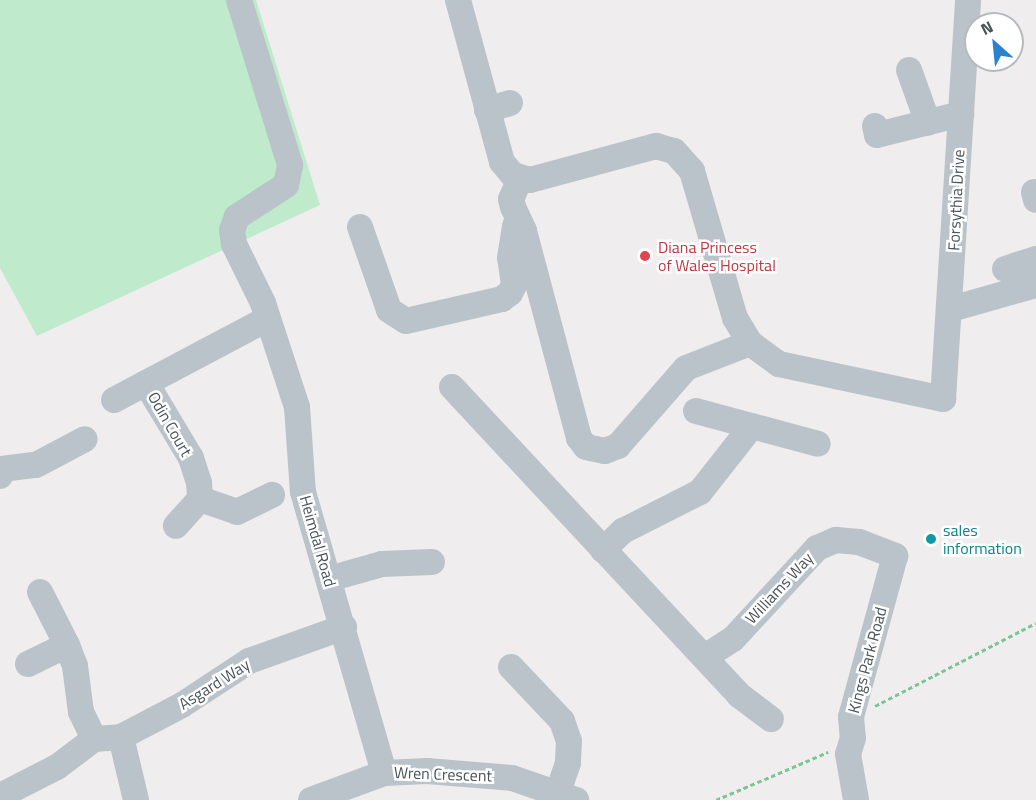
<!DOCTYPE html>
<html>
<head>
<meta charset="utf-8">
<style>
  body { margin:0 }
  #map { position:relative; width:1036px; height:800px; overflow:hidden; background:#f0edee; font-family:"Titillium Web",sans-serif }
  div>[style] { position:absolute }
  .green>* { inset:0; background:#bfeacb }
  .path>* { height:3px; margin-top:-1.5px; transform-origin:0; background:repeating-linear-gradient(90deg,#7bc598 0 4.5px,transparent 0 7.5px) }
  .minor>* { height:26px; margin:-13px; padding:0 13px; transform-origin:13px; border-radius:13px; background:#bac3c9 }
  .dots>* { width:16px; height:16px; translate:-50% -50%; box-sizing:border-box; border:3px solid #fff; border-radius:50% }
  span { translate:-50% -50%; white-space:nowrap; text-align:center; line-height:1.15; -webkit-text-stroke:5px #fff; paint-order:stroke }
  .street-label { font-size:16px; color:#475259 }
  .health-label { font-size:16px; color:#be3a42 }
  .left { translate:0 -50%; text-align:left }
  .culture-label { font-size:16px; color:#0d838f }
  .north { position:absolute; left:964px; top:12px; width:60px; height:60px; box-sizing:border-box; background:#fff; border:2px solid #b5babd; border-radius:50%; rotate:333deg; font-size:16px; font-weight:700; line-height:24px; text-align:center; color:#475259 }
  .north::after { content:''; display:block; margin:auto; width:21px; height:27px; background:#2a83ce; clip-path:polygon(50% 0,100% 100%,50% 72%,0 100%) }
</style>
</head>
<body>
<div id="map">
  <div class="green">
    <div style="clip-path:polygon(0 0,256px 0,320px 205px,37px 336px,0 268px)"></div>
  </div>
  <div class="path">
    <div style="left:875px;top:706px;width:181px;rotate:-27.3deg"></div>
    <div style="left:716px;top:800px;width:122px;rotate:-23.2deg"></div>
  </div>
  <div class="minor">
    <div style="left:239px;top:0;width:173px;rotate:72.8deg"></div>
    <div style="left:290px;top:165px;width:20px;rotate:101deg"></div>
    <div style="left:286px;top:185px;width:59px;rotate:146.9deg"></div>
    <div style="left:237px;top:217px;width:14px;rotate:111deg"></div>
    <div style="left:232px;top:230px;width:14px;rotate:82deg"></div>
    <div style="left:234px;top:244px;width:66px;rotate:63.8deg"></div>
    <div style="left:263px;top:303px;width:109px;rotate:71.9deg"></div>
    <div style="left:297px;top:407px;width:85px;rotate:86deg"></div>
    <div style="left:303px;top:492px;width:292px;rotate:73.9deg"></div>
    <div style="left:458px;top:0;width:168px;rotate:74.8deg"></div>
    <div style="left:502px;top:162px;width:17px;rotate:50deg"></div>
    <div style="left:513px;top:175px;width:18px;rotate:16deg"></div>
    <div style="left:530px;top:180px;width:131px;rotate:-15.1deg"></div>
    <div style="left:656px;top:146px;width:19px;rotate:16deg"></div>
    <div style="left:674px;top:151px;width:27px;rotate:48deg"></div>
    <div style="left:692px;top:171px;width:153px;rotate:73.7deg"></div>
    <div style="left:735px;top:318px;width:29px;rotate:59deg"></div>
    <div style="left:750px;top:343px;width:36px;rotate:36deg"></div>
    <div style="left:779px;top:364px;width:168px;rotate:12deg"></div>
    <div style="left:943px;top:399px;width:400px;rotate:-86.4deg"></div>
    <div style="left:909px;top:70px;width:56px;rotate:70.3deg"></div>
    <div style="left:487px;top:110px;width:24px;rotate:-17deg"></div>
    <div style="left:875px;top:126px;width:9px;rotate:77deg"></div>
    <div style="left:877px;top:135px;width:87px;rotate:-14deg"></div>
    <div style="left:520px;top:179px;width:22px;rotate:114deg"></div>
    <div style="left:511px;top:199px;width:8px;rotate:76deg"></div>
    <div style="left:513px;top:207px;width:26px;rotate:65deg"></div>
    <div style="left:524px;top:231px;width:214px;rotate:75.1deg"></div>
    <div style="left:579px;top:438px;width:11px;rotate:52deg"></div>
    <div style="left:586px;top:447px;width:19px;rotate:12deg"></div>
    <div style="left:605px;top:451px;width:14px;rotate:-21deg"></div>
    <div style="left:618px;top:446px;width:103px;rotate:-48.9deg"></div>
    <div style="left:686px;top:368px;width:69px;rotate:-21.3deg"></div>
    <div style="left:1034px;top:192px;width:8px;rotate:76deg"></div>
    <div style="left:360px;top:227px;width:88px;rotate:70.7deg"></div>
    <div style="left:389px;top:310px;width:20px;rotate:33deg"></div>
    <div style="left:406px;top:321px;width:98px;rotate:-12.9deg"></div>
    <div style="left:502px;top:299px;width:10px;rotate:-37deg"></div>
    <div style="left:510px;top:293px;width:9px;rotate:-63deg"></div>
    <div style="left:514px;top:285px;width:27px;rotate:-98deg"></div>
    <div style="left:510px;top:258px;width:33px;rotate:-81deg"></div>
    <div style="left:1005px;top:269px;width:33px;rotate:-18deg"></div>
    <div style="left:951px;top:309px;width:88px;rotate:-15.8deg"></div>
    <div style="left:146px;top:383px;width:87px;rotate:59deg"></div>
    <div style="left:191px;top:458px;width:26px;rotate:72deg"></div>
    <div style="left:199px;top:483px;width:16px;rotate:86deg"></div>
    <div style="left:200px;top:499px;width:36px;rotate:132deg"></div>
    <div style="left:452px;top:387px;width:421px;rotate:47deg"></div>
    <div style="left:739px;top:695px;width:40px;rotate:37deg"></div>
    <div style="left:114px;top:400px;width:173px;rotate:-27.9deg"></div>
    <div style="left:696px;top:411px;width:126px;rotate:15.1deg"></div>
    <div style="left:0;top:476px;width:7px;rotate:-82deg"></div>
    <div style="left:1px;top:469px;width:35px;rotate:-7deg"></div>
    <div style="left:36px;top:465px;width:55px;rotate:-28deg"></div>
    <div style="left:200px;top:499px;width:39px;rotate:19deg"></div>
    <div style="left:237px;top:512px;width:39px;rotate:-26deg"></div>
    <div style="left:603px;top:550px;width:28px;rotate:-44deg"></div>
    <div style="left:623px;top:531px;width:86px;rotate:-26.9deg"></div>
    <div style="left:700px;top:492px;width:84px;rotate:-51.8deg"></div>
    <div style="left:329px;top:579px;width:55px;rotate:-15.8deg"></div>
    <div style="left:382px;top:564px;width:50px;rotate:-2.3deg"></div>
    <div style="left:40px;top:592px;width:59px;rotate:63deg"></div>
    <div style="left:705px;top:657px;width:33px;rotate:-33deg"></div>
    <div style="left:733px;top:639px;width:124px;rotate:-47.3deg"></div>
    <div style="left:817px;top:548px;width:21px;rotate:-23deg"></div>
    <div style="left:836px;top:540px;width:23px;rotate:5deg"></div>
    <div style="left:859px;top:542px;width:39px;rotate:21deg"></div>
    <div style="left:895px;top:556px;width:167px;rotate:105.3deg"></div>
    <div style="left:851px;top:717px;width:21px;rotate:85deg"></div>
    <div style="left:853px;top:738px;width:17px;rotate:107deg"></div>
    <div style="left:848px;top:754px;width:47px;rotate:80.1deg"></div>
    <div style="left:28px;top:664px;width:43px;rotate:-26deg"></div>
    <div style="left:67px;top:645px;width:22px;rotate:69deg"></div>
    <div style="left:75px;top:666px;width:46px;rotate:82.6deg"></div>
    <div style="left:81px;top:712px;width:30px;rotate:64deg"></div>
    <div style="left:94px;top:739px;width:27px;rotate:-4deg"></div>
    <div style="left:121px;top:737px;width:69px;rotate:-27.7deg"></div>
    <div style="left:182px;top:705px;width:80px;rotate:-33.3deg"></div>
    <div style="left:249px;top:661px;width:101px;rotate:-19.7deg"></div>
    <div style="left:511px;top:667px;width:74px;rotate:46.6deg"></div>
    <div style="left:562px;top:721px;width:21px;rotate:71deg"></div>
    <div style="left:569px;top:741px;width:22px;rotate:93deg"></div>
    <div style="left:568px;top:763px;width:31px;rotate:109deg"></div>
    <div style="left:121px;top:737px;width:65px;rotate:76.6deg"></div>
    <div style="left:0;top:796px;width:64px;rotate:-27deg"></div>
    <div style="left:57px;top:767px;width:46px;rotate:-37.1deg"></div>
    <div style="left:311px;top:800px;width:78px;rotate:-20.3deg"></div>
    <div style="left:384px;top:773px;width:43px;rotate:-2.7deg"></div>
    <div style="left:427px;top:771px;width:85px;rotate:4.7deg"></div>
    <div style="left:512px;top:778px;width:68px;rotate:19deg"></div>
  </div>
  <div class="dots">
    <div style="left:645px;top:256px;background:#e0444e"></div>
    <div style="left:931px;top:539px;background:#0f9aa8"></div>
  </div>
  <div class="street-label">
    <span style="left:956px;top:200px;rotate:-87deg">Forsythia Drive</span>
    <span style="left:170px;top:424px;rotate:60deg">Odin Court</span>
    <span style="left:318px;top:541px;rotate:74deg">Heimdal Road</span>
    <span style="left:779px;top:588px;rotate:-47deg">Williams Way</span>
    <span style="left:867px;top:660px;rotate:-75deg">Kings Park Road</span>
    <span style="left:214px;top:684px;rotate:-32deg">Asgard Way</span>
    <span style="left:443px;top:774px;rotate:2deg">Wren Crescent</span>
  </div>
  <div class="health-label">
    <span class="left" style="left:658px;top:256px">Diana Princess<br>of Wales Hospital</span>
  </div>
  <div class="culture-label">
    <span class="left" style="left:943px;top:539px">sales<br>information</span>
  </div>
  <div class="north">N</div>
</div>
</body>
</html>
